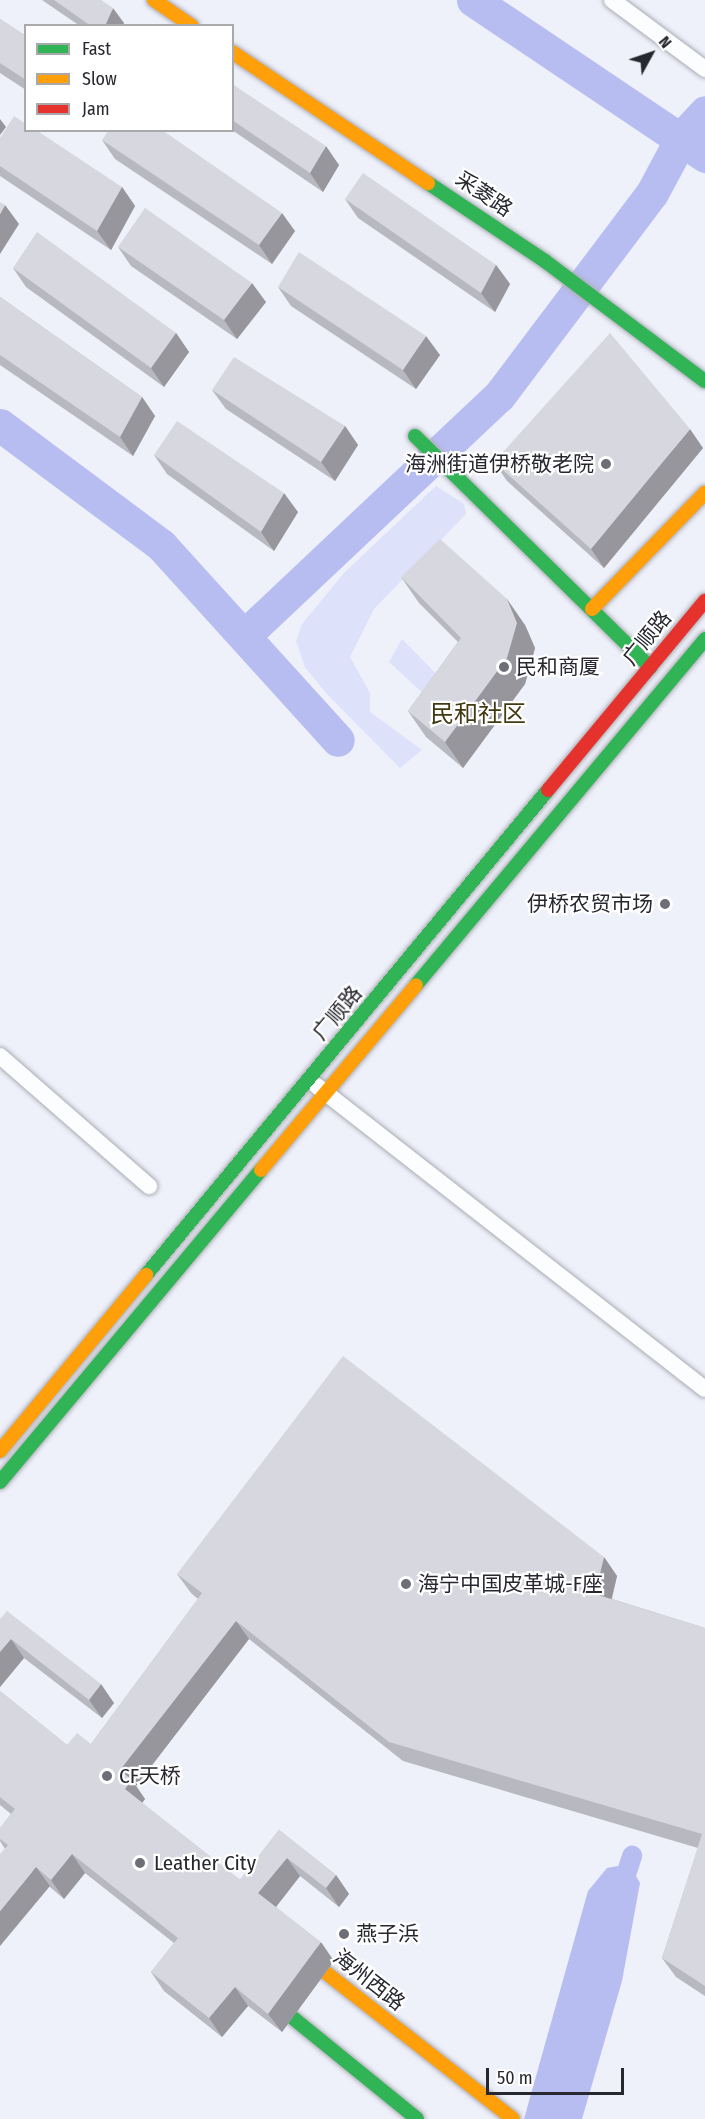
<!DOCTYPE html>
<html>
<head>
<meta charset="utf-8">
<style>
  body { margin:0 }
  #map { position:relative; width:705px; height:2119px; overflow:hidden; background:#eef0fa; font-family:"Fira Sans Condensed","Noto Sans SC",sans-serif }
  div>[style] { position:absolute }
  .green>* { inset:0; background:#dee1fa }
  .water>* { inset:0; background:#b8bdf1 }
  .canal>* { height:20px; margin:-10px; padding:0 10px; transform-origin:10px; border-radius:10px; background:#b8bdf1 }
  .river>* { height:33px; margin:-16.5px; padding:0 16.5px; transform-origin:16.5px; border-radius:16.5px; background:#b8bdf1 }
  .roads { filter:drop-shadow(0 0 2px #abacb4) drop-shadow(0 0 2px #abacb4) }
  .street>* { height:16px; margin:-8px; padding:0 8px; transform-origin:8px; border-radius:8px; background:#fcfdfe }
  .fast>* { height:14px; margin:-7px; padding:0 7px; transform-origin:7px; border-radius:7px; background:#30b455 }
  .slow>* { height:14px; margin:-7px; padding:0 7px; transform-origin:7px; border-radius:7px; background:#ff9f0a }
  .jam>* { height:14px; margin:-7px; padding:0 7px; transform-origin:7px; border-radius:7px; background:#e5322d }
  .wall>* { inset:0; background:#b8b9c0 }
  .shaded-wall>* { inset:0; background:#96969c }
  .building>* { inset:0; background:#d6d7df }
  .dots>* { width:16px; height:16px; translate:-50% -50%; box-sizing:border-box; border:3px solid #fff; border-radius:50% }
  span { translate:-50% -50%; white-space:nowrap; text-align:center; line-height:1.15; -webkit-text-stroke:4.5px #fff; paint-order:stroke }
  .street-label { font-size:21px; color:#27282f }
  .poi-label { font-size:21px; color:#27282f }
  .right { translate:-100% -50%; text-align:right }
  .left { translate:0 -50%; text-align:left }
  .quarter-label { font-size:24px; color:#423b12 }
  .legend { position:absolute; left:24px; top:24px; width:210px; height:108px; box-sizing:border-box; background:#fff; border:2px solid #a9a9ac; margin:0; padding:8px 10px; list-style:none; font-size:18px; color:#27282f }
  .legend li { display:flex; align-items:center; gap:12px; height:30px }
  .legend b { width:30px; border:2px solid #a9a9ac }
  .north { position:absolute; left:621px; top:24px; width:60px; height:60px; -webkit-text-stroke:4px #fff; paint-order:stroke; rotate:50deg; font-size:16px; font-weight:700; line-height:24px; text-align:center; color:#27282f }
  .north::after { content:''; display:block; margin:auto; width:21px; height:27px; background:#27282f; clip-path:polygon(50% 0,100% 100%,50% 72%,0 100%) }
  .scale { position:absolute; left:486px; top:2068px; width:138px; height:27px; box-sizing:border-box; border:3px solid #27282f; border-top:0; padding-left:8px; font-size:18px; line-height:21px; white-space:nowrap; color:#27282f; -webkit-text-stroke:4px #fff; paint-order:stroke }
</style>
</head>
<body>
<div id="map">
  <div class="green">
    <div style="clip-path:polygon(436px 486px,464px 504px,466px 514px,374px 609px,350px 657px,370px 693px,370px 712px,422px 750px,400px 768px,326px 693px,305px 667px,296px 641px,302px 624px,344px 573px)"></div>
    <div style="clip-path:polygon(402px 639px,450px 688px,437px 706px,389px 662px)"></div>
  </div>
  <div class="water">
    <div style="clip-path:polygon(629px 1864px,640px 1883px,622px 1981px,582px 2119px,524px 2119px,588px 1891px,607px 1868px)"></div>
  </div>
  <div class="canal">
    <div style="left:622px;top:1887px;width:33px;rotate:-72deg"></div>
  </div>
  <div class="river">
    <div style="left:473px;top:0;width:280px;rotate:33.9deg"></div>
    <div style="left:0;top:425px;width:201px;rotate:36.7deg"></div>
    <div style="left:161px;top:545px;width:263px;rotate:47.8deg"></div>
    <div style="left:244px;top:636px;width:350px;rotate:-43.3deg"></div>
    <div style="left:499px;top:396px;width:254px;rotate:-53deg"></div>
    <div style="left:652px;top:193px;width:64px;rotate:-61.8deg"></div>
    <div style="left:682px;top:137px;width:34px;rotate:-47deg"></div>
  </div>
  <div class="roads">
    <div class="street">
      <div style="left:612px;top:0;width:116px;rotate:36.6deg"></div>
      <div style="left:0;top:1056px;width:198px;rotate:41.1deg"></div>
      <div style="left:317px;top:1086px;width:492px;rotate:38deg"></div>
    </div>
    <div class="fast">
      <div style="left:428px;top:183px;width:141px;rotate:33.7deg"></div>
      <div style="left:545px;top:261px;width:200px;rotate:36.9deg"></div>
      <div style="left:415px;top:436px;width:330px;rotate:44.5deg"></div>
      <div style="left:416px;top:985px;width:451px;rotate:-50.1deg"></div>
      <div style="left:146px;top:1275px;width:630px;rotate:-50.35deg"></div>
      <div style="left:0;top:1482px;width:407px;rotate:-50.1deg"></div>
      <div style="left:261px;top:1992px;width:201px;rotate:39.1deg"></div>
    </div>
    <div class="slow">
      <div style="left:154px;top:0;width:46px;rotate:34.4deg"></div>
      <div style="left:232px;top:52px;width:236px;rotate:33.8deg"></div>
      <div style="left:592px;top:609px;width:162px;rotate:-45.8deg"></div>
      <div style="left:261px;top:1170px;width:241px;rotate:-50deg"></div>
      <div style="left:0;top:1451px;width:229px;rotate:-50.3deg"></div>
      <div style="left:293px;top:1947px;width:279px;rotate:38deg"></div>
    </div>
    <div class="jam">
      <div style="left:548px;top:790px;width:246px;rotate:-50.3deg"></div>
    </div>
  </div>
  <div class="wall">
    <div style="clip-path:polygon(42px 0,101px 0,124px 23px,122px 26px,80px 26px)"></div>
    <div style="clip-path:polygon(0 19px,26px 36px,26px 90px,0 73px)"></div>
    <div style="clip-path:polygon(232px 84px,339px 165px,323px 192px,232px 130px)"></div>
    <div style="clip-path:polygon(0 138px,122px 187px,135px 206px,111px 250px,0 176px)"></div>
    <div style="clip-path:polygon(102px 140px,295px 231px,272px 264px,115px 159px)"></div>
    <div style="clip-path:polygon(345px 199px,496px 265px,510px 284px,495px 312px,358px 218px)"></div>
    <div style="clip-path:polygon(118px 247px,266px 302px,237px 339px,131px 266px)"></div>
    <div style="clip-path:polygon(13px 268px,176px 333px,189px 352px,164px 387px,26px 287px)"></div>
    <div style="clip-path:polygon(278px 287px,440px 355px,416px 389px,291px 306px)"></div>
    <div style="clip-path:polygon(0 297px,142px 397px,155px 416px,133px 456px,0 365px)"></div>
    <div style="clip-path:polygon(212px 390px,345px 426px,358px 445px,335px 481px,226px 409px)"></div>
    <div style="clip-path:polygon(703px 448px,604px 568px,507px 481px,494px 462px)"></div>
    <div style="clip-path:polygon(154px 455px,298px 512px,274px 551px,167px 474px)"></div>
    <div style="clip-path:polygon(401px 577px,525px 625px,535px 648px,525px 684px,463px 768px,426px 737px,408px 711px,458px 642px,419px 603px)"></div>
    <div style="clip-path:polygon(604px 1557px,617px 1576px,612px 1599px,705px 1628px,705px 1996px,676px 1977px,662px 1958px,698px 1848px,403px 1761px,249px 1639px,136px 1786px,145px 1799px,142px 1803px,240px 1880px,279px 1830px,336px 1875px,349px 1894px,339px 1907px,300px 1876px,276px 1907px,334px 1961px,282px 2032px,248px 2006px,222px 2037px,164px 1991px,151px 1972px,174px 1943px,85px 1873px,64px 1899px,5px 1849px,0 1841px,0 1828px,11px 1814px,0 1805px,0 1691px,67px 1745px,91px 1744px,198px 1599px,191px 1593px,177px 1574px)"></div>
    <div style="clip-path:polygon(0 1619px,114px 1703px,102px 1718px,24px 1658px,0 1687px)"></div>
  </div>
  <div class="shaded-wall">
    <div style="clip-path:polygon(113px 8px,124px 23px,122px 26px,105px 26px)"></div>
    <div style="clip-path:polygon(0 119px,6px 127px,0 135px)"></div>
    <div style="clip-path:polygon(326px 146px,339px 165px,323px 192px,310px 173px)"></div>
    <div style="clip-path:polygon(122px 187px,135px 206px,111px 250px,97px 231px)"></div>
    <div style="clip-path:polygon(5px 205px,19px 224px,0 254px,0 214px)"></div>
    <div style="clip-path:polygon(282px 213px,295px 231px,272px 264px,259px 245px)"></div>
    <div style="clip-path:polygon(496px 265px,510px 284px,495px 312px,481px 293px)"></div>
    <div style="clip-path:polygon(252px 283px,266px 302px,237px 339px,224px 320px)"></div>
    <div style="clip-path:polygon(176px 333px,189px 352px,164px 387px,151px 368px)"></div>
    <div style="clip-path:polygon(426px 336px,440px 355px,416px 389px,403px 370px)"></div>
    <div style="clip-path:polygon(142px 397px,155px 416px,133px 456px,120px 437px)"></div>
    <div style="clip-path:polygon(345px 426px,358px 445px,335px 481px,321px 462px)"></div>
    <div style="clip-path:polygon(690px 429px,703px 448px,604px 568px,591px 549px)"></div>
    <div style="clip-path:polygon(284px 493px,298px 512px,274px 551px,261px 532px)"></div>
    <div style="clip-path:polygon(507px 599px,525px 625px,535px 648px,525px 684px,463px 768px,445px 742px)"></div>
    <div style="clip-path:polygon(604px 1557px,617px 1576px,608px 1613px,595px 1594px)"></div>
    <div style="clip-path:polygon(236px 1621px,249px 1639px,136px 1786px,145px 1799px,138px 1808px,125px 1789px,120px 1770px)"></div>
    <div style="clip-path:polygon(11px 1639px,24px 1658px,0 1687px,0 1652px)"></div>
    <div style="clip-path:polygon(101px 1684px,114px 1703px,102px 1718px,89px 1700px)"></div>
    <div style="clip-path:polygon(72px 1854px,85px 1873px,64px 1899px,51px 1880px)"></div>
    <div style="clip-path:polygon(287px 1858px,300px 1876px,272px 1912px,258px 1893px)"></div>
    <div style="clip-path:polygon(36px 1867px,50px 1886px,0 1946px,0 1911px)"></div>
    <div style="clip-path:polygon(336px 1875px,349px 1894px,339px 1907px,326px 1888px)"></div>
    <div style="clip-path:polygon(321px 1942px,334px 1961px,282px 2032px,268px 2014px)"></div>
    <div style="clip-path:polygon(235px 1987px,248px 2006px,222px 2037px,209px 2018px)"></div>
  </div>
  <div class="building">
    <div style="clip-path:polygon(54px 0,101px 0,113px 8px,105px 26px,91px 26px)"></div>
    <div style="clip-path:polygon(0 19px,26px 36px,26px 80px,0 63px)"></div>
    <div style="clip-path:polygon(232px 84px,326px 146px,310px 173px,232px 120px)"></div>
    <div style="clip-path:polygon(14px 116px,26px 124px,26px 130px,36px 130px,122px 187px,97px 231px,0 166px,0 138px)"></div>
    <div style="clip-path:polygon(109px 130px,162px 130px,282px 213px,259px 245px,102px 140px)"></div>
    <div style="clip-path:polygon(363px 173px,496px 265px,481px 293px,345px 199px)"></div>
    <div style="clip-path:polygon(0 202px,5px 205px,0 214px)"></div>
    <div style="clip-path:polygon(145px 208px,252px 283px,224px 320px,118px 247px)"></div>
    <div style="clip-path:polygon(37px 232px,176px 333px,151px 368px,13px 268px)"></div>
    <div style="clip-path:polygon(299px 252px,426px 336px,403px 370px,278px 287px)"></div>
    <div style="clip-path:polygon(0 297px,142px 397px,120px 437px,0 355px)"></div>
    <div style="clip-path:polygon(610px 333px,690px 429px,591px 549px,494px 462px)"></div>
    <div style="clip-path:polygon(234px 357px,345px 426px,321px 462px,212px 390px)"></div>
    <div style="clip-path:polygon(177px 421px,284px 493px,261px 532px,154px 455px)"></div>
    <div style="clip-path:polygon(440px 539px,507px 599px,517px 623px,507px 658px,445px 742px,408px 711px,461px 638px,401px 577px)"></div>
    <div style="clip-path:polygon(343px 1356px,604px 1557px,595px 1594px,705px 1628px,705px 1986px,662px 1958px,702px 1834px,389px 1742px,236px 1621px,120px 1770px,132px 1780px,125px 1789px,240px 1880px,279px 1830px,336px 1875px,326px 1888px,287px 1858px,258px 1893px,321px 1942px,268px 2014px,235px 1987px,209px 2018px,151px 1972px,178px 1938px,72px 1854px,51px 1880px,36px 1867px,0 1911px,0 1854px,8px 1845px,0 1839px,0 1828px,15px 1809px,0 1797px,0 1691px,67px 1745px,77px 1733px,91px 1744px,202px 1593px,177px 1574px)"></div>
    <div style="clip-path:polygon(7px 1611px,101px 1684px,89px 1700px,11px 1639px,0 1652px,0 1619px)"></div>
  </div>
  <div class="dots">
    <div style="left:606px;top:464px;background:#6d6e76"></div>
    <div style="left:504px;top:667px;background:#6d6e76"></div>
    <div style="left:665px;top:904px;background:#6d6e76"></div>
    <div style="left:406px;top:1584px;background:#6d6e76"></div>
    <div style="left:107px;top:1776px;background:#6d6e76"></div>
    <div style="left:140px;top:1863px;background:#6d6e76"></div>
    <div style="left:344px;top:1934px;background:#6d6e76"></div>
  </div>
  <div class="street-label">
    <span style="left:484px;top:194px;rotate:34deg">采菱路</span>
    <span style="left:647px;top:638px;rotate:-51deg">广顺路</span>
    <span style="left:337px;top:1013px;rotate:-50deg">广顺路</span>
    <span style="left:369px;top:1980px;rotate:38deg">海州西路</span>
  </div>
  <div class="poi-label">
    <span class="right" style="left:594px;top:464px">海洲街道伊桥敬老院</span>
    <span class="left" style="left:516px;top:667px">民和商厦</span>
    <span class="right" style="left:653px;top:904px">伊桥农贸市场</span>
    <span class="left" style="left:418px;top:1584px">海宁中国皮革城-F座</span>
    <span class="left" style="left:119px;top:1776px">CF天桥</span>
    <span class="left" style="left:154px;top:1863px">Leather City</span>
    <span class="left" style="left:356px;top:1934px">燕子浜</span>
  </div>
  <div class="quarter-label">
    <span style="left:478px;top:715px">民和社区</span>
  </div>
  <ul class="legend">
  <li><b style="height:8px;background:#30b455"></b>Fast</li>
  <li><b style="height:8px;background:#ff9f0a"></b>Slow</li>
  <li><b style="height:8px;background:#e5322d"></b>Jam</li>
  </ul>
  <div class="north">N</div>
  <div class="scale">50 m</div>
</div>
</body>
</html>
